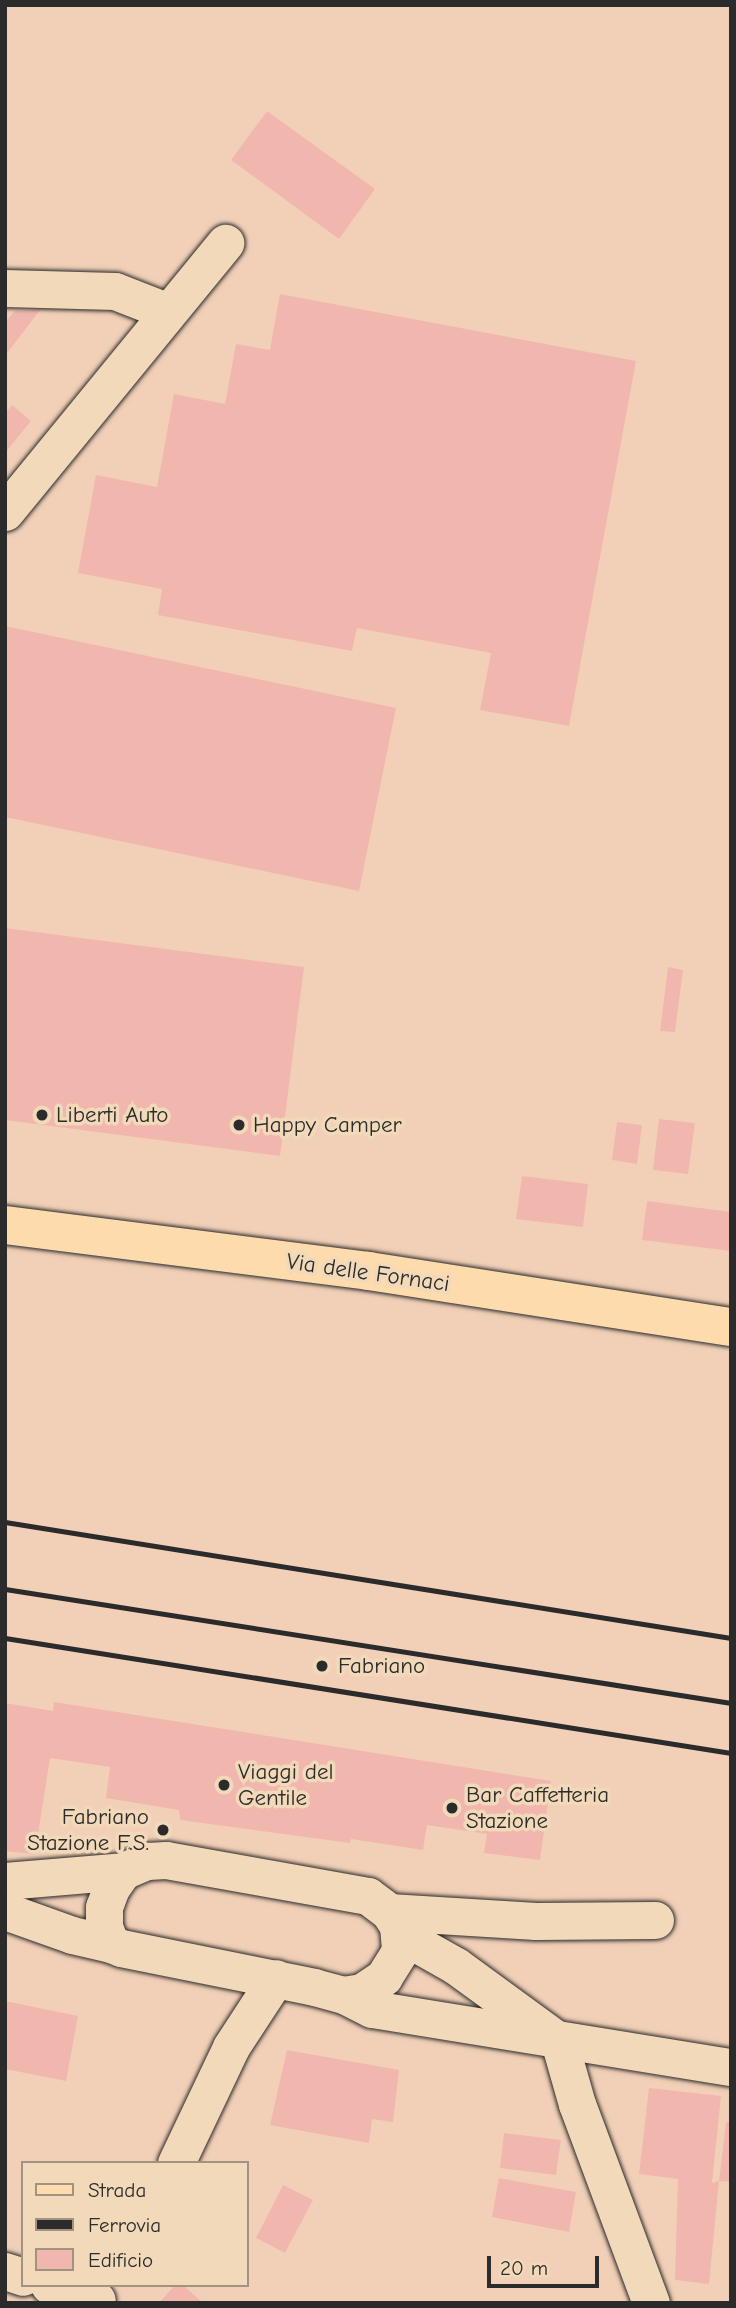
<!DOCTYPE html>
<html>
<head>
<meta charset="utf-8">
<style>
  body { margin:0 }
  #map { position:relative; width:736px; height:2308px; overflow:hidden; background:#f2d0b7; font-family:"Comic Neue",sans-serif }
  div>[style] { position:absolute }
  .building>* { inset:0; background:#f1b7af }
  .roads { filter:drop-shadow(0 0 2px #2b2b2b) drop-shadow(0 0 2px #2b2b2b) }
  .minor>* { height:37px; margin:-18.5px; padding:0 18.5px; transform-origin:18.5px; border-radius:18.5px; background:#f1d9b9 }
  .major>* { height:38px; margin:-19px; padding:0 19px; transform-origin:19px; border-radius:19px; background:#fedbac }
  .rail>* { height:5px; margin:-2.5px; padding:0 2.5px; transform-origin:2.5px; border-radius:2.5px; background:#2b2b2b }
  .dots>* { width:19px; height:19px; translate:-50% -50%; box-sizing:border-box; border:4px solid #f1d9b9; border-radius:50% }
  span { translate:-50% -50%; white-space:nowrap; text-align:center; line-height:1.15; -webkit-text-stroke:7px #f1d9b9; paint-order:stroke }
  .poi-label { font-size:23px; color:#2b2b2b }
  .left { translate:0 -50%; text-align:left }
  .right { translate:-100% -50%; text-align:right }
  .street-label { font-size:23px; color:#2b2b2b }
  .frame { position:absolute; inset:0; border:7px solid #2b2b2b; pointer-events:none }
  .legend { position:absolute; left:21px; top:2161px; width:228px; height:126px; box-sizing:border-box; background:#f1d9b9; border:2px solid #a29380; margin:0; padding:9px 12px; list-style:none; font-size:21px; color:#2b2b2b }
  .legend li { display:flex; align-items:center; gap:14px; height:35px }
  .legend b { width:35px; border:2px solid #a29380 }
  .scale { position:absolute; left:487px; top:2256px; width:112px; height:32px; box-sizing:border-box; border:4px solid #2b2b2b; border-top:0; padding-left:9px; font-size:21px; line-height:24px; white-space:nowrap; color:#2b2b2b; -webkit-text-stroke:5px #f1d9b9; paint-order:stroke }
</style>
</head>
<body>
<div id="map">
  <div class="building">
    <div style="clip-path:polygon(267px 111px,375px 189px,339px 239px,231px 160px)"></div>
    <div style="clip-path:polygon(280px 294px,636px 361px,569px 726px,480px 710px,491px 653px,357px 628px,352px 651px,158px 615px,162px 589px,78px 573px,96px 475px,157px 487px,174px 394px,225px 404px,236px 344px,270px 350px)"></div>
    <div style="clip-path:polygon(40px 310px,5px 356px,5px 322px,15px 311px)"></div>
    <div style="clip-path:polygon(12px 405px,31px 421px,5px 453px,5px 414px)"></div>
    <div style="clip-path:polygon(5px 626px,396px 708px,359px 891px,5px 817px)"></div>
    <div style="clip-path:polygon(5px 928px,304px 967px,280px 1156px,5px 1120px)"></div>
    <div style="clip-path:polygon(668px 967px,683px 970px,675px 1032px,660px 1031px)"></div>
    <div style="clip-path:polygon(659px 1119px,695px 1123px,688px 1174px,653px 1170px)"></div>
    <div style="clip-path:polygon(617px 1122px,642px 1125px,637px 1164px,612px 1160px)"></div>
    <div style="clip-path:polygon(522px 1176px,588px 1184px,583px 1227px,516px 1219px)"></div>
    <div style="clip-path:polygon(647px 1201px,731px 1212px,731px 1251px,642px 1240px)"></div>
    <div style="clip-path:polygon(54px 1702px,551px 1781px,540px 1860px,484px 1853px,487px 1834px,427px 1825px,423px 1850px,351px 1839px,350px 1843px,180px 1820px,179px 1810px,106px 1798px,110px 1767px,50px 1758px,35px 1854px,5px 1851px,5px 1703px,53px 1711px)"></div>
    <div style="clip-path:polygon(5px 2001px,78px 2016px,66px 2081px,5px 2069px)"></div>
    <div style="clip-path:polygon(287px 2050px,399px 2070px,393px 2122px,372px 2119px,369px 2143px,270px 2125px)"></div>
    <div style="clip-path:polygon(649px 2088px,721px 2096px,712px 2183px,719px 2181px,709px 2284px,675px 2280px,678px 2179px,639px 2174px)"></div>
    <div style="clip-path:polygon(726px 2122px,731px 2122px,731px 2182px,719px 2181px)"></div>
    <div style="clip-path:polygon(504px 2133px,561px 2140px,556px 2175px,500px 2168px)"></div>
    <div style="clip-path:polygon(499px 2178px,576px 2192px,569px 2232px,492px 2217px)"></div>
    <div style="clip-path:polygon(283px 2185px,313px 2200px,285px 2253px,256px 2238px)"></div>
    <div style="clip-path:polygon(175px 2285px,183px 2285px,203px 2303px,159px 2303px)"></div>
  </div>
  <div class="roads">
    <div class="minor">
      <div style="left:5px;top:288px;width:110px;rotate:1.6deg"></div>
      <div style="left:115px;top:291px;width:55px;rotate:21.4deg"></div>
      <div style="left:5px;top:512px;width:348px;rotate:-50.7deg"></div>
      <div style="left:123px;top:1871px;width:21px;rotate:125deg"></div>
      <div style="left:111px;top:1888px;width:20px;rotate:110deg"></div>
      <div style="left:104px;top:1907px;width:20px;rotate:90deg"></div>
      <div style="left:104px;top:1927px;width:18px;rotate:68deg"></div>
      <div style="left:111px;top:1944px;width:11px;rotate:22deg"></div>
      <div style="left:121px;top:1948px;width:197px;rotate:11.4deg"></div>
      <div style="left:314px;top:1987px;width:31px;rotate:15deg"></div>
      <div style="left:344px;top:1995px;width:31px;rotate:27deg"></div>
      <div style="left:372px;top:2009px;width:364px;rotate:9.2deg"></div>
      <div style="left:5px;top:1881px;width:118px;rotate:-4.8deg"></div>
      <div style="left:123px;top:1871px;width:26px;rotate:-23deg"></div>
      <div style="left:147px;top:1861px;width:19px;rotate:-3deg"></div>
      <div style="left:166px;top:1860px;width:205px;rotate:10.1deg"></div>
      <div style="left:368px;top:1896px;width:26px;rotate:37deg"></div>
      <div style="left:389px;top:1912px;width:17px;rotate:57deg"></div>
      <div style="left:398px;top:1926px;width:25px;rotate:85deg"></div>
      <div style="left:400px;top:1951px;width:31px;rotate:122deg"></div>
      <div style="left:384px;top:1977px;width:27px;rotate:146deg"></div>
      <div style="left:362px;top:1992px;width:18px;rotate:171deg"></div>
      <div style="left:5px;top:1911px;width:71px;rotate:19.7deg"></div>
      <div style="left:72px;top:1935px;width:40px;rotate:13deg"></div>
      <div style="left:389px;top:1912px;width:147px;rotate:3.5deg"></div>
      <div style="left:536px;top:1921px;width:119px;rotate:-0.5deg"></div>
      <div style="left:401px;top:1935px;width:63px;rotate:29.4deg"></div>
      <div style="left:456px;top:1966px;width:119px;rotate:36.1deg"></div>
      <div style="left:559px;top:2041px;width:66px;rotate:74.1deg"></div>
      <div style="left:577px;top:2104px;width:212px;rotate:69.6deg"></div>
      <div style="left:176px;top:2163px;width:128px;rotate:-64.6deg"></div>
      <div style="left:231px;top:2047px;width:82px;rotate:-56.9deg"></div>
      <div style="left:5px;top:2271px;width:19px;rotate:18deg"></div>
      <div style="left:49px;top:2285px;width:50px;rotate:17.4deg"></div>
    </div>
    <div class="major">
      <div style="left:5px;top:1225px;width:366px;rotate:7.2deg"></div>
      <div style="left:368px;top:1271px;width:367px;rotate:8.8deg"></div>
    </div>
  </div>
  <div class="rail">
    <div style="left:5px;top:1522px;width:735px;rotate:9.08deg"></div>
    <div style="left:5px;top:1589px;width:735px;rotate:8.92deg"></div>
    <div style="left:5px;top:1638px;width:735px;rotate:9deg"></div>
  </div>
  <div class="dots">
    <div style="left:42px;top:1115px;background:#2b2b2b"></div>
    <div style="left:239px;top:1125px;background:#2b2b2b"></div>
    <div style="left:322px;top:1666px;background:#2b2b2b"></div>
    <div style="left:224px;top:1785px;background:#2b2b2b"></div>
    <div style="left:452px;top:1808px;background:#2b2b2b"></div>
    <div style="left:163px;top:1830px;background:#2b2b2b"></div>
  </div>
  <div class="poi-label">
    <span class="left" style="left:56px;top:1115px">Liberti Auto</span>
    <span class="left" style="left:253px;top:1125px">Happy Camper</span>
    <span class="left" style="left:338px;top:1666px">Fabriano</span>
    <span class="left" style="left:238px;top:1785px">Viaggi del<br>Gentile</span>
    <span class="left" style="left:466px;top:1808px">Bar Caffetteria<br>Stazione</span>
    <span class="right" style="left:149px;top:1830px">Fabriano<br>Stazione F.S.</span>
  </div>
  <div class="street-label">
    <span style="left:368px;top:1273px;rotate:8deg">Via delle Fornaci</span>
  </div>
  <div class="frame"></div>
  <ul class="legend">
  <li><b style="height:9px;background:#fedbac"></b>Strada</li>
  <li><b style="height:9px;background:#2b2b2b"></b>Ferrovia</li>
  <li><b style="height:19px;background:#f1b7af"></b>Edificio</li>
  </ul>
  <div class="scale">20 m</div>
</div>
</body>
</html>
